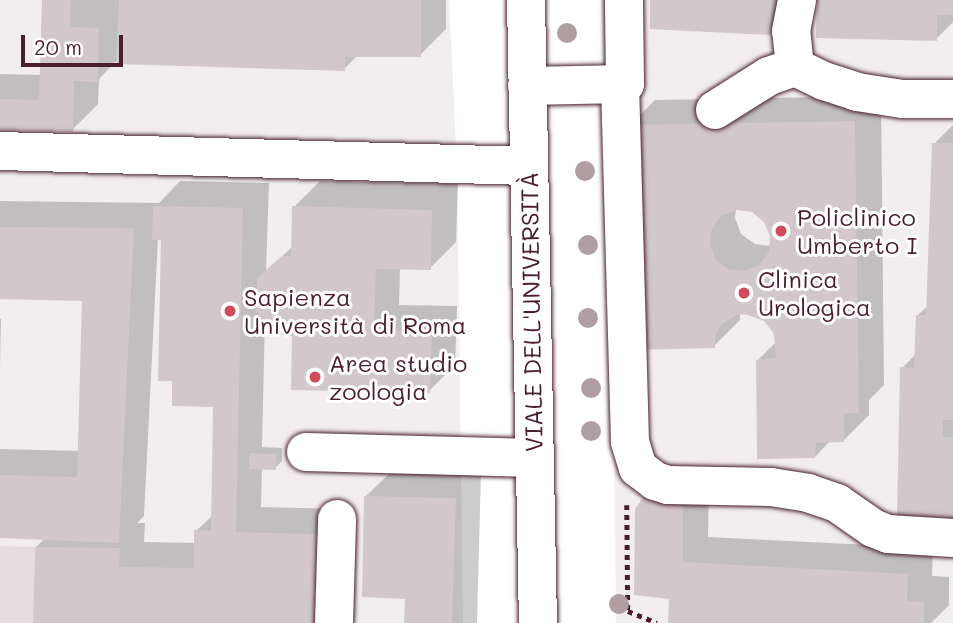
<!DOCTYPE html>
<html>
<head>
<meta charset="utf-8">
<style>
  body { margin:0 }
  #map { position:relative; width:953px; height:623px; overflow:hidden; background:#fff; font-family:Mali,sans-serif }
  div>[style] { position:absolute }
  .built>* { inset:0; background:#f2eeef }
  .green>* { inset:0; background:#e5dee0 }
  .shadow>* { inset:0; background:#0003 }
  .building>* { inset:0; background:#d2c7cb }
  .path>* { height:4.5px; margin-top:-2.25px; transform-origin:0; background:repeating-linear-gradient(90deg,#4a1f2b 0 5px,transparent 0 10px) }
  .roads { filter:drop-shadow(0 0 2px #4a1f2b) drop-shadow(0 0 2px #4a1f2b) }
  .minor>* { height:38px; margin:-19px; padding:0 19px; transform-origin:19px; border-radius:19px; background:#fff }
  .trees>* { width:20px; height:20px; margin:-10px; border-radius:50%; background:#b19ea3 }
  .dots>* { width:19px; height:19px; translate:-50% -50%; box-sizing:border-box; border:4px solid #fff; border-radius:50% }
  span { translate:-50% -50%; white-space:nowrap; text-align:center; line-height:1.15; -webkit-text-stroke:6px #fff; paint-order:stroke }
  .poi-label { font-size:24px; color:#4a1f2b }
  .left { translate:0 -50%; text-align:left }
  .street-label { font-size:24px; color:#4a1f2b }
  .scale { position:absolute; left:21px; top:35px; width:102px; height:32px; box-sizing:border-box; border:4px solid #4a1f2b; border-top:0; padding-left:9px; font-size:21px; line-height:24px; white-space:nowrap; color:#4a1f2b; -webkit-text-stroke:5px #fff; paint-order:stroke }
</style>
</head>
<body>
<div id="map">
  <div class="built">
    <div style="clip-path:polygon(0 0,449px 0,457px 166px,463px 623px,0 623px)"></div>
    <div style="clip-path:polygon(601px 0,953px 0,953px 623px,616px 623px,613px 345px)"></div>
  </div>
  <div class="green">
    <div style="clip-path:polygon(0 546px,35px 547px,33px 623px,0 623px)"></div>
  </div>
  <div class="shadow">
    <div style="clip-path:polygon(44px 0,446px 0,446px 29px,420px 55px,358px 55px,344px 69px,118px 59px,99px 79px,98px 104px,72px 130px,0 129px,0 74px,41px 75px)"></div>
    <div style="clip-path:polygon(652px 0,796px 0,796px 8px,770px 34px)"></div>
    <div style="clip-path:polygon(818px 0,953px 0,953px 22px,936px 39px)"></div>
    <div style="clip-path:polygon(evenodd,881px 96px,884px 385px,869px 400px,869px 415px,843px 441px,830px 441px,815px 457px,758px 360px,776px 342px,771px 326px,758px 315px,740px 314px,740px 320px,714px 346px,629px 126px,655px 100px,881px 96px,736px 208px,752px 210px,765px 220px,772px 236px,771px 246px,755px 244px,741px 234px,735px 218px,736px 208px)"></div>
    <div style="clip-path:polygon(953px 125px,953px 517px,902px 368px,917px 353px,918px 315px,929px 305px,934px 144px)"></div>
    <div style="clip-path:polygon(evenodd,180px 181px,269px 183px,266px 271px,293px 246px,294px 207px,320px 181px,458px 184px,456px 242px,430px 268px,400px 268px,399px 305px,457px 306px,455px 365px,429px 391px,294px 334px,265px 317px,262px 447px,282px 448px,282px 461px,275px 468px,262px 468px,261px 507px,343px 509px,341px 613px,35px 623px,36px 547px,45px 538px,0 537px,0 449px,79px 451px,84px 300px,0 297px,0 201px,159px 203px,180px 181px,158px 238px,163px 238px,174px 379px,215px 405px,213px 515px,196px 531px,196px 543px,144px 542px,145px 523px,137px 523px,144px 516px,158px 238px)"></div>
    <div style="clip-path:polygon(0 319px,1px 319px,0 368px)"></div>
    <div style="clip-path:polygon(392px 471px,481px 473px,477px 623px,406px 623px,407px 597px,366px 496px)"></div>
    <div style="clip-path:polygon(709px 480px,708px 537px,933px 548px,932px 576px,949px 577px,949px 605px,931px 623px,670px 623px,671px 597px,637px 510px)"></div>
  </div>
  <div class="building">
    <div style="clip-path:polygon(42px 0,71px 0,70px 27px,99px 28px,98px 82px,74px 81px,73px 132px,0 130px,0 99px,39px 100px)"></div>
    <div style="clip-path:polygon(119px 0,421px 0,421px 57px,345px 57px,345px 71px,116px 64px)"></div>
    <div style="clip-path:polygon(650px 0,772px 0,771px 35px,650px 29px)"></div>
    <div style="clip-path:polygon(817px 0,953px 0,953px 15px,937px 15px,937px 41px,816px 38px)"></div>
    <div style="clip-path:polygon(evenodd,855px 121px,859px 413px,844px 413px,844px 442px,816px 443px,815px 458px,757px 459px,756px 360px,776px 358px,774px 334px,764px 321px,745px 314px,736px 315px,721px 325px,715px 336px,715px 348px,631px 350px,628px 125px,855px 121px,736px 210px,752px 212px,764px 222px,770px 236px,769px 252px,759px 265px,744px 271px,728px 269px,716px 260px,710px 245px,712px 229px,721px 216px,736px 210px)"></div>
    <div style="clip-path:polygon(932px 143px,953px 143px,953px 420px,943px 420px,943px 437px,953px 437px,953px 519px,897px 518px,900px 367px,914px 368px,916px 315px,926px 315px)"></div>
    <div style="clip-path:polygon(153px 206px,243px 208px,236px 532px,318px 534px,317px 623px,33px 623px,35px 547px,120px 548px,119px 567px,194px 568px,194px 530px,211px 531px,213px 407px,172px 406px,172px 381px,158px 381px,161px 240px,152px 240px)"></div>
    <div style="clip-path:polygon(292px 206px,432px 210px,431px 270px,376px 269px,374px 330px,432px 331px,430px 393px,291px 390px,292px 336px,283px 336px,256px 311px,257px 278px,282px 256px,291px 256px)"></div>
    <div style="clip-path:polygon(0 227px,134px 228px,119px 543px,0 538px,0 475px,77px 477px,82px 301px,0 299px)"></div>
    <div style="clip-path:polygon(249px 453px,276px 454px,276px 470px,249px 469px)"></div>
    <div style="clip-path:polygon(676px 495px,683px 506px,683px 562px,908px 574px,907px 601px,924px 602px,924px 623px,668px 623px,669px 599px,634px 595px,635px 509px,644px 496px)"></div>
    <div style="clip-path:polygon(364px 496px,456px 498px,452px 623px,404px 623px,405px 599px,362px 597px)"></div>
  </div>
  <div class="path">
    <div style="left:627px;top:505px;width:106px;rotate:89.5deg"></div>
    <div style="left:628px;top:611px;width:31px;rotate:22deg"></div>
  </div>
  <div class="roads">
    <div class="minor">
      <div style="left:526px;top:0;width:623px;rotate:88.9deg"></div>
      <div style="left:795px;top:67px;width:36px;rotate:-96deg"></div>
      <div style="left:791px;top:31px;width:32px;rotate:-79deg"></div>
      <div style="left:620px;top:84px;width:358px;rotate:88.4deg"></div>
      <div style="left:630px;top:442px;width:27px;rotate:73deg"></div>
      <div style="left:638px;top:468px;width:21px;rotate:37deg"></div>
      <div style="left:655px;top:481px;width:14px;rotate:17deg"></div>
      <div style="left:668px;top:485px;width:103px;rotate:1.1deg"></div>
      <div style="left:771px;top:487px;width:37px;rotate:9deg"></div>
      <div style="left:808px;top:493px;width:31px;rotate:19deg"></div>
      <div style="left:837px;top:503px;width:44px;rotate:34.8deg"></div>
      <div style="left:873px;top:528px;width:16px;rotate:22deg"></div>
      <div style="left:888px;top:534px;width:65px;rotate:3.5deg"></div>
      <div style="left:527px;top:86px;width:98px;rotate:-1.2deg"></div>
      <div style="left:625px;top:84px;width:84px;rotate:-90.7deg"></div>
      <div style="left:715px;top:110px;width:64px;rotate:-32.2deg"></div>
      <div style="left:769px;top:76px;width:28px;rotate:-19deg"></div>
      <div style="left:795px;top:67px;width:32px;rotate:26deg"></div>
      <div style="left:824px;top:81px;width:35px;rotate:18deg"></div>
      <div style="left:857px;top:92px;width:46px;rotate:8.8deg"></div>
      <div style="left:902px;top:99px;width:51px"></div>
      <div style="left:0;top:151px;width:528px;rotate:1.63deg"></div>
      <div style="left:306px;top:452px;width:229px;rotate:1.5deg"></div>
      <div style="left:334px;top:623px;width:104px;rotate:-88.3deg"></div>
    </div>
  </div>
  <div class="trees">
    <div style="left:567px;top:33px"></div>
    <div style="left:585px;top:171px"></div>
    <div style="left:588px;top:245px"></div>
    <div style="left:588px;top:318px"></div>
    <div style="left:591px;top:388px"></div>
    <div style="left:591px;top:431px"></div>
    <div style="left:619px;top:604px"></div>
  </div>
  <div class="dots">
    <div style="left:781px;top:231px;background:#d1495b"></div>
    <div style="left:744px;top:293px;background:#d1495b"></div>
    <div style="left:230px;top:311px;background:#d1495b"></div>
    <div style="left:315px;top:377px;background:#d1495b"></div>
  </div>
  <div class="poi-label">
    <span class="left" style="left:797px;top:231px">Policlinico<br>Umberto I</span>
    <span class="left" style="left:758px;top:293px">Clinica<br>Urologica</span>
    <span class="left" style="left:244px;top:311px">Sapienza<br>Università di Roma</span>
    <span class="left" style="left:329px;top:377px">Area studio<br>zoologia</span>
  </div>
  <div class="street-label">
    <span style="left:531px;top:312px;rotate:-91deg">VIALE DELL'UNIVERSITÀ</span>
  </div>
  <div class="scale">20 m</div>
</div>
</body>
</html>
